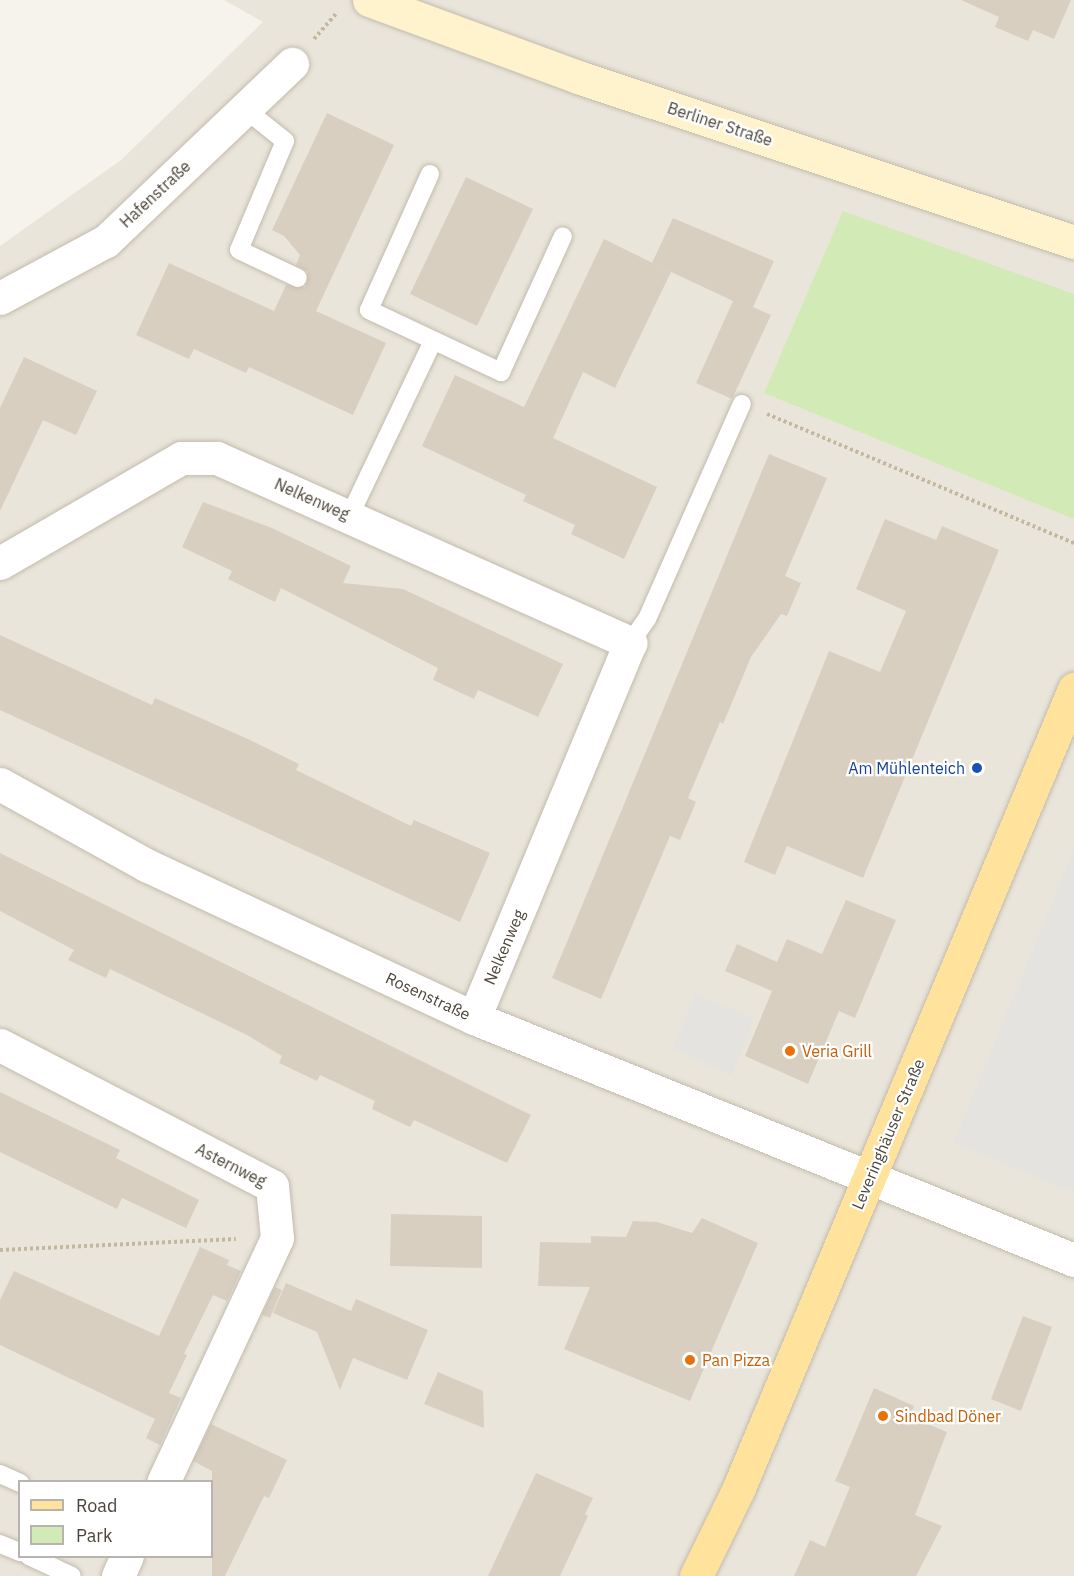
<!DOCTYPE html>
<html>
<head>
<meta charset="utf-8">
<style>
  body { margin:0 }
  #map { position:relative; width:1074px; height:1576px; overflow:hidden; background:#f6f3ec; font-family:"IBM Plex Sans",sans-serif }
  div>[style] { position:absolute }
  .residential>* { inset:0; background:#eae5da }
  .green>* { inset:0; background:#d2eab5 }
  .parking>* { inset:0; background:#e5e3e0 }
  .building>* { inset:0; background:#d8cfc1 }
  .path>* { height:4px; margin-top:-2px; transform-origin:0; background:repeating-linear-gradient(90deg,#c4b79f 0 3px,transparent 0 6px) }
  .roads { filter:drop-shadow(0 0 2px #c2bbae) drop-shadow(0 0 2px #c2bbae) }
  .lane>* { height:18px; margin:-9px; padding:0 9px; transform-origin:9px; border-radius:9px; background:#fff }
  .street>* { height:33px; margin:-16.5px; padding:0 16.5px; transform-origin:16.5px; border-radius:16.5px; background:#fff }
  .secondary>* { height:33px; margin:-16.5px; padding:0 16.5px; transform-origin:16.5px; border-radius:16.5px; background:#fff3cd }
  .primary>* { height:33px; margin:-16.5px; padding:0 16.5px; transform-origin:16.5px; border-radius:16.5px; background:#ffe39c }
  .dots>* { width:16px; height:16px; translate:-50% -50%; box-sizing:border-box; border:3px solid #fff; border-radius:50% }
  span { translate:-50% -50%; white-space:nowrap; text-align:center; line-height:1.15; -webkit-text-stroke:4.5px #fff; paint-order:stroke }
  .street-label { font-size:16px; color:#4b4439 }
  .transit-label { font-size:16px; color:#164399 }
  .right { translate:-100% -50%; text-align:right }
  .food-label { font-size:16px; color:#c56008 }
  .left { translate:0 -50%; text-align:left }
  .legend { position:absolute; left:18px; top:1480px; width:195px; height:78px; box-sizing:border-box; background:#fff; border:2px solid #b7b4b0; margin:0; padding:8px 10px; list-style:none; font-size:18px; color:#4b4439 }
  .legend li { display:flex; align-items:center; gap:12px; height:30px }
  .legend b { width:30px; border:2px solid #b7b4b0 }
</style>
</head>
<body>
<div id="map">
  <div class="residential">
    <div style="clip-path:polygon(evenodd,224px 0,1074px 0,1074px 1576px,0 1576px,0 246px,121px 160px,263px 22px,224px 0,20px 1482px,212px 1482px,212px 1556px,20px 1556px,20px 1482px)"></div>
  </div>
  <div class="green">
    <div style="clip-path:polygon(843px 211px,1074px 294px,1074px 519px,764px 393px)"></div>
  </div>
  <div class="parking">
    <div style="clip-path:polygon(1074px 849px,1074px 1193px,953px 1143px)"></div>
    <div style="clip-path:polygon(695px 994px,755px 1018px,732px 1076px,672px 1049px)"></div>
  </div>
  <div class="building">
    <div style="clip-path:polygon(961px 0,1071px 0,1054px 39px,1033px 30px,1028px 41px,995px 27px,999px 17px)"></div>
    <div style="clip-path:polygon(327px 113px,394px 145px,316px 311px,386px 343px,353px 415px,249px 367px,246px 373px,194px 349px,189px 359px,136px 335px,169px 263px,274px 311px,286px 285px,305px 287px,308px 272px,296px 265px,300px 255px,284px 236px,272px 230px)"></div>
    <div style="clip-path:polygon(466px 177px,533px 209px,477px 326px,410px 294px)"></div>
    <div style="clip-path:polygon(673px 218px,774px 261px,753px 307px,771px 315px,732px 399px,696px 383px,733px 301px,652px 263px)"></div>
    <div style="clip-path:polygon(604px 239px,671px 272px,615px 388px,583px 372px,553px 438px,657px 487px,624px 559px,571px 534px,575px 525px,523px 501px,526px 495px,422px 446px,455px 375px,524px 407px)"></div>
    <div style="clip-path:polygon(24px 357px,97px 391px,76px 435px,43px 420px,0 511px,0 408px)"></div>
    <div style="clip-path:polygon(769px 454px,827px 478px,785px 576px,801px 583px,787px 616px,781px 614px,751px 657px,723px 724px,720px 722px,688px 798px,696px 802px,680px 840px,670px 836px,601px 999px,552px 978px)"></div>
    <div style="clip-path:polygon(203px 502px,272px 528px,351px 566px,343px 583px,403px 589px,563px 664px,538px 717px,478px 690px,474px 699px,433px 680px,438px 668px,281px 588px,275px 602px,228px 579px,232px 571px,182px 547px)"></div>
    <div style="clip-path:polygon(885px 519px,936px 540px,942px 526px,999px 550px,863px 878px,787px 846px,775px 875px,744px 862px,829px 651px,880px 672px,906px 611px,856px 589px)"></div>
    <div style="clip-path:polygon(0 635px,152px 705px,155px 698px,248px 739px,299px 764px,296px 770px,411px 826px,414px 820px,490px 853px,460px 922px,0 710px)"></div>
    <div style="clip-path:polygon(0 853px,531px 1115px,507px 1163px,414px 1120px,410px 1127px,372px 1109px,375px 1101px,320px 1075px,317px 1081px,279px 1063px,282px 1056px,247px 1035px,110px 969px,106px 978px,68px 960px,74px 950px,0 911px)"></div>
    <div style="clip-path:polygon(846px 900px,896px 920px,855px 1018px,839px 1011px,808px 1084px,745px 1056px,772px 991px,725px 971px,737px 944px,777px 962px,787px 939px,822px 954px)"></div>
    <div style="clip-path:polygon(0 1092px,120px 1150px,116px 1158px,199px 1200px,186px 1228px,122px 1198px,117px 1209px,0 1152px)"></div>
    <div style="clip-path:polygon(391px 1214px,482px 1216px,482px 1268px,390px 1266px)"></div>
    <div style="clip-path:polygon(702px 1218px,758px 1243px,690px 1401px,564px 1349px,590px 1287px,538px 1286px,540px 1242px,591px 1243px,591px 1236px,626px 1237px,633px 1221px,657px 1222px,692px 1233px)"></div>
    <div style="clip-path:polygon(200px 1247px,229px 1260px,227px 1265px,241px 1271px,227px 1301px,213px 1295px,184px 1354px,187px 1355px,169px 1393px,181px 1398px,160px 1445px,146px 1438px,155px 1419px,0 1345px,0 1300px,14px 1271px,159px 1336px)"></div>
    <div style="clip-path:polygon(286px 1283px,351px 1311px,356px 1299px,428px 1330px,407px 1380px,353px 1358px,340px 1390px,317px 1332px,273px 1313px)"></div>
    <div style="clip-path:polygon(275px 1287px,282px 1290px,270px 1318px,262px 1315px)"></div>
    <div style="clip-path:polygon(1023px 1316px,1052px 1327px,1021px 1411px,991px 1399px)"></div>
    <div style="clip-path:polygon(438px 1372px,483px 1391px,484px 1428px,424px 1404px)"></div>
    <div style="clip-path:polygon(874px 1388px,914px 1406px,910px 1417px,947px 1432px,915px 1515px,942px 1526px,916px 1576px,794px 1576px,810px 1540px,825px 1547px,850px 1487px,835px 1481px)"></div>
    <div style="clip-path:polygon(211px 1424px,287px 1460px,269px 1498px,264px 1496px,225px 1576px,212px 1576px,212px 1471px,193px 1461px)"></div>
    <div style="clip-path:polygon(536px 1473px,593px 1498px,585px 1514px,588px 1516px,560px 1576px,488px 1576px)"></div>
  </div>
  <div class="path">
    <div style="left:314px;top:39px;width:35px;rotate:-49deg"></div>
    <div style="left:767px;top:414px;width:333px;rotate:22.8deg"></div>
    <div style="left:0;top:1250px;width:236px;rotate:-2.7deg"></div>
  </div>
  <div class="roads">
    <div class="lane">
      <div style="left:245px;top:109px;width:51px;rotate:38.7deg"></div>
      <div style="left:285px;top:141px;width:118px;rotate:112.9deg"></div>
      <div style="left:239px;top:250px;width:65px;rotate:25.4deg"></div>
      <div style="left:430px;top:174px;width:149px;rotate:114.2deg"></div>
      <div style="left:369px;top:310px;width:146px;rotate:25.2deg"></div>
      <div style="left:501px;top:372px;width:149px;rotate:-65.5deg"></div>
      <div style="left:350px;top:515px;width:193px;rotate:-64.5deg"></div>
      <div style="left:630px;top:643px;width:29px;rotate:-55deg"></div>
      <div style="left:647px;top:619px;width:235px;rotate:-66.2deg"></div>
      <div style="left:0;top:1474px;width:22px;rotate:24deg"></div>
      <div style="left:0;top:1544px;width:22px;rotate:22deg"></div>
      <div style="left:29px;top:1556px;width:47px;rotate:24.9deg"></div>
    </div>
    <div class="street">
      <div style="left:0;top:298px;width:120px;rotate:-28.3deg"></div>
      <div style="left:106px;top:241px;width:257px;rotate:-43.6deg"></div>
      <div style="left:0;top:563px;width:209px;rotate:-30.1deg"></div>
      <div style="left:181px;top:458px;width:36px"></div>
      <div style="left:217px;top:458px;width:453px;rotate:24.1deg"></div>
      <div style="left:630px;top:643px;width:406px;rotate:112.6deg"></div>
      <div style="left:0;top:784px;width:167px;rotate:29deg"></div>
      <div style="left:146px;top:865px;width:362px;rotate:25deg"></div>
      <div style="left:474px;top:1018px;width:647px;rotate:21.97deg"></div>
      <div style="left:0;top:1045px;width:306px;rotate:27.4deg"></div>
      <div style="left:272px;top:1186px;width:52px;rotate:84.5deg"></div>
      <div style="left:277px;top:1238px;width:269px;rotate:115deg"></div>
      <div style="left:118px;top:1576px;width:22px;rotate:-66deg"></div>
    </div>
    <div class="secondary">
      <div style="left:369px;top:0;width:223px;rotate:20.2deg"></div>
      <div style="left:578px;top:77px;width:523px;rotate:18.4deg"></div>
    </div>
    <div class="primary">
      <div style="left:696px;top:1576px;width:96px;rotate:-64deg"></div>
      <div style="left:738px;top:1490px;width:869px;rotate:-67.24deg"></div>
    </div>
  </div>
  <div class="dots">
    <div style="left:977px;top:768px;background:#1a4fb4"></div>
    <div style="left:790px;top:1051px;background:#e8710a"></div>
    <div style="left:690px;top:1360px;background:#e8710a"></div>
    <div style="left:883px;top:1416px;background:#e8710a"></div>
  </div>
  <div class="street-label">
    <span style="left:720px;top:124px;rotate:18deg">Berliner Straße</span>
    <span style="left:155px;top:194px;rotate:-43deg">Hafenstraße</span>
    <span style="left:312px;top:499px;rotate:24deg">Nelkenweg</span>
    <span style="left:504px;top:947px;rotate:-67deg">Nelkenweg</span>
    <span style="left:428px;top:996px;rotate:25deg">Rosenstraße</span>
    <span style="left:888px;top:1134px;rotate:-67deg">Leveringhäuser Straße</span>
    <span style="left:231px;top:1165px;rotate:27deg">Asternweg</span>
  </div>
  <div class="transit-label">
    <span class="right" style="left:965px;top:768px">Am Mühlenteich</span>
  </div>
  <div class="food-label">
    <span class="left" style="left:802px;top:1051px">Veria Grill</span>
    <span class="left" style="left:702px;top:1360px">Pan Pizza</span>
    <span class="left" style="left:895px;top:1416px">Sindbad Döner</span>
  </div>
  <ul class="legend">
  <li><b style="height:8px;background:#ffe39c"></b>Road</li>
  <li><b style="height:16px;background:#d2eab5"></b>Park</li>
  </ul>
</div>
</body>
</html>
